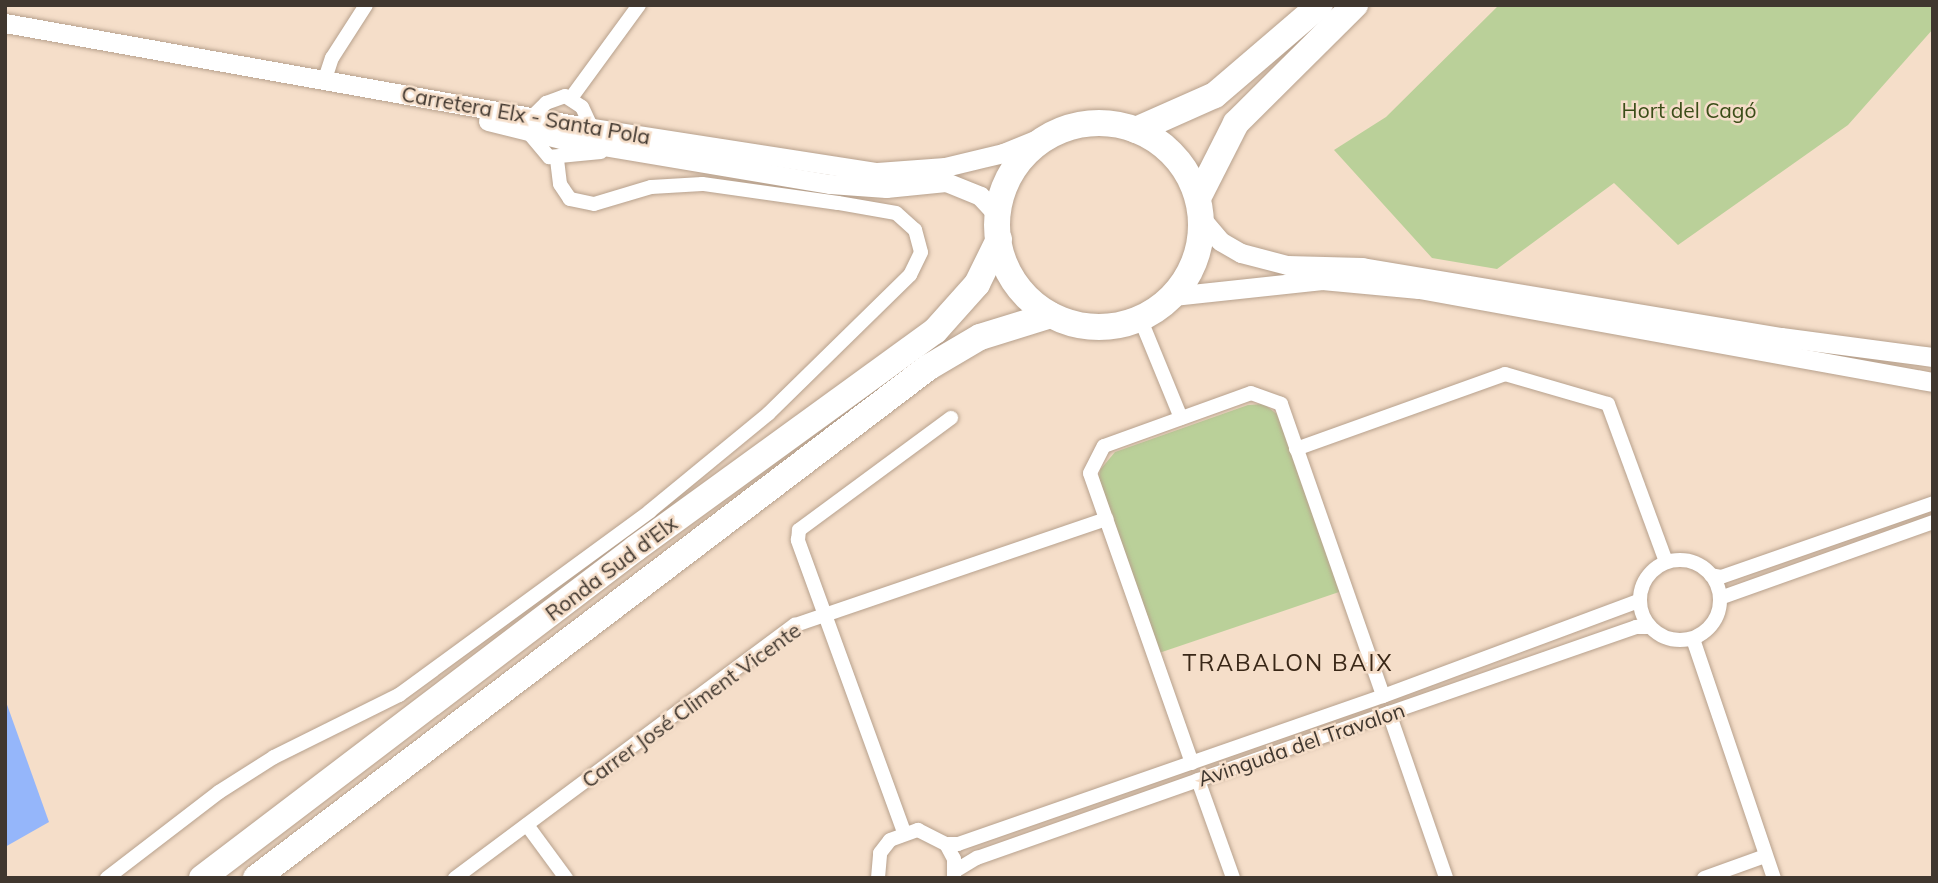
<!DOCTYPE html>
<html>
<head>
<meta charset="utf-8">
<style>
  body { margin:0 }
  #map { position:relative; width:1938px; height:883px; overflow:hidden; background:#f5dec9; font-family:Mulish,sans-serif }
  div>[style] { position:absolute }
  .green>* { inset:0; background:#bad099 }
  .water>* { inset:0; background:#95b6fa }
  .roads { filter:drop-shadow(0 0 2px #b7a18d) drop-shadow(0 0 2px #b7a18d) }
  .street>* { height:14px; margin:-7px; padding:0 7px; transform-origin:7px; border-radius:7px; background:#fff }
  .street>.ring { margin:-7px; padding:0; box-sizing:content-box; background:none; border:14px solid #fff; border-radius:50% }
  .secondary>* { height:19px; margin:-9.5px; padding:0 9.5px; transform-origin:9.5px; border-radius:9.5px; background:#fff }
  .highway>* { height:26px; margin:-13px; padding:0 13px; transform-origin:13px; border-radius:13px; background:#fff }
  .highway>.ring { margin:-13px; padding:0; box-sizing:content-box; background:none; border:26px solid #fff; border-radius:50% }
  span { translate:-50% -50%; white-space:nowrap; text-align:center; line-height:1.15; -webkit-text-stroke:5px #f5dec9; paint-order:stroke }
  .park-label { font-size:21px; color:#3b4d18 }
  .street-label { font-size:21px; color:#40372f }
  .neighbourhood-label { font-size:23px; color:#392717; letter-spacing:2px }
  .frame { position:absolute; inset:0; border:7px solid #40372f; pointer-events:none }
</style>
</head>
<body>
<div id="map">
  <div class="green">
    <div style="clip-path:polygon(1499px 5px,1933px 5px,1933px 29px,1848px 125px,1678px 245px,1614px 183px,1497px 269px,1432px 258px,1334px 150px,1386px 117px)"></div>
    <div style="clip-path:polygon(1264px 404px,1278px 415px,1342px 591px,1159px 653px,1099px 478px,1100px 470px,1115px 452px,1248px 405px)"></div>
  </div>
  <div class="water">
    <div style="clip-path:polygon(5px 699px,49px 822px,5px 847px)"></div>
  </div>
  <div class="roads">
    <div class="street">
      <div style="left:325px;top:79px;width:22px;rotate:-72deg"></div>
      <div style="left:332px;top:58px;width:63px;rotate:-57.3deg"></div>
      <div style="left:571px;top:98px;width:115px;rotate:-53.8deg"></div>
      <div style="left:532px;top:117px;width:20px;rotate:-45deg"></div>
      <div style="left:546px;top:103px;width:20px;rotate:-20deg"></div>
      <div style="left:565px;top:96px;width:20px;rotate:33deg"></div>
      <div style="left:582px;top:107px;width:23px;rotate:65deg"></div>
      <div style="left:528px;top:132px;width:33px;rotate:50deg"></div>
      <div style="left:549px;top:157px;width:52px;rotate:-5.5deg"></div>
      <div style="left:1140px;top:318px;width:108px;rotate:67.7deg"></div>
      <div style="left:1296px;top:449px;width:222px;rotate:-19.7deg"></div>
      <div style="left:1505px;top:374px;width:107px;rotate:16.2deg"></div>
      <div style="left:1608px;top:404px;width:168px;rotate:69.8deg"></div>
      <div class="ring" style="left:1640px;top:560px;width:66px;height:66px"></div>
      <div style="left:1711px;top:575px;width:10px;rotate:11deg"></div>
      <div style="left:1721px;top:577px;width:225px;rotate:-19.2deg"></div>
      <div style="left:1720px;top:598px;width:226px;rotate:-19.6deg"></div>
      <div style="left:1693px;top:639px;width:252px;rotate:71.3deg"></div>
      <div style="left:1389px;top:713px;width:175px;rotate:70.9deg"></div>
      <div style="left:1192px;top:763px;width:307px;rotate:-109.4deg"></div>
      <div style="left:1090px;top:473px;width:30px;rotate:-63deg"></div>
      <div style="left:1104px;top:446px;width:156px;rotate:-19.8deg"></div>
      <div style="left:1251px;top:393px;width:32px;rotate:20deg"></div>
      <div style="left:1281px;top:404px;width:309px;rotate:70.7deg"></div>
      <div style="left:1198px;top:780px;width:104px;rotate:70.3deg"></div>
      <div style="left:527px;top:825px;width:66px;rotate:53.7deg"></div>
      <div style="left:904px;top:832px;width:311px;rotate:-110deg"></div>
      <div style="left:798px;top:540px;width:10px;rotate:-84deg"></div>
      <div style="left:799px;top:530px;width:189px;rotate:-36.4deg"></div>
      <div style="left:946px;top:844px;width:12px"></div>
      <div style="left:958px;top:844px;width:450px;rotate:-19.2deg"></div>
      <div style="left:1383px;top:696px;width:273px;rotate:-20.4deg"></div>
      <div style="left:955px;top:871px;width:26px;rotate:-31deg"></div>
      <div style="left:977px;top:858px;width:437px;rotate:-19.4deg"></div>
      <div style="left:1389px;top:713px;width:262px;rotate:-19.2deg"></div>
      <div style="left:1636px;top:627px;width:13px"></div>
      <div style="left:107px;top:878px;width:141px;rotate:-37.5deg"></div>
      <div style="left:219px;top:792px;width:65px;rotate:-32.5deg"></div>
      <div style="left:274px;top:757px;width:140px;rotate:-26.4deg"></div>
      <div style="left:399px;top:695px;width:311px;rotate:-36.2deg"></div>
      <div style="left:650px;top:511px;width:153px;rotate:-39.4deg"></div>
      <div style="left:768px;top:414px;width:199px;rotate:-44.4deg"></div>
      <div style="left:910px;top:275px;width:25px;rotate:-64deg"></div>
      <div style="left:921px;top:252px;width:23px;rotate:-105deg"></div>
      <div style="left:915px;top:230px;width:25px;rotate:-138deg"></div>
      <div style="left:896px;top:213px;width:59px;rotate:-170.2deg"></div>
      <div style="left:838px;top:203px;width:137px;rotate:-172deg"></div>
      <div style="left:702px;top:184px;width:51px;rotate:176.6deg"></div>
      <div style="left:651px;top:187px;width:59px;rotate:163.4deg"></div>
      <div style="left:594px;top:204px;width:25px;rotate:-168deg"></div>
      <div style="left:570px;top:199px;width:18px;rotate:-124deg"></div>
      <div style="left:560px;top:184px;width:25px;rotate:-97deg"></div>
      <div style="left:455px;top:878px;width:424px;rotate:-36.7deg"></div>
      <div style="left:795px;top:625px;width:329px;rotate:-18.8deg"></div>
      <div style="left:878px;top:878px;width:25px;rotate:-85deg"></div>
      <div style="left:880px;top:853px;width:16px;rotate:-52deg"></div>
      <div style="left:890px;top:840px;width:30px;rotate:-20deg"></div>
      <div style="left:918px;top:830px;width:31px;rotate:27deg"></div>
      <div style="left:946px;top:844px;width:17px;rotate:62deg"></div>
      <div style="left:954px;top:859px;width:17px;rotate:90deg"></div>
      <div style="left:1704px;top:878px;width:65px;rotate:-19.8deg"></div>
    </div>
    <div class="secondary">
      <div style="left:5px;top:23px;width:596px;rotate:10.14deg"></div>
      <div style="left:592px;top:128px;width:288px;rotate:8.8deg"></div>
      <div style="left:877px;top:172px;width:68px;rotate:-4.2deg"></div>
      <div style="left:945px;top:167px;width:60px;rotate:-13.6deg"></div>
      <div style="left:1003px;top:153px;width:45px;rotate:-22deg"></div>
      <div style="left:488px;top:121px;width:75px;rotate:13.9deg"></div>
      <div style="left:561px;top:139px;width:273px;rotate:9.5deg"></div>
      <div style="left:830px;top:184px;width:56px;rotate:4.1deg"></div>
      <div style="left:886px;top:188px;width:60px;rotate:-5.7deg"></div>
      <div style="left:946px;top:182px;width:37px;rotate:22deg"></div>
      <div style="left:980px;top:196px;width:26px;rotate:47deg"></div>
      <div style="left:1201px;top:218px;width:30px;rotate:50deg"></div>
      <div style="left:1220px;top:241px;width:24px;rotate:30deg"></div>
      <div style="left:1241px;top:253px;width:48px;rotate:14.6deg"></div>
      <div style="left:1287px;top:265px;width:75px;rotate:1.5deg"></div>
      <div style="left:1362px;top:267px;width:425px;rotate:9.5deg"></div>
      <div style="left:1781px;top:337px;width:153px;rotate:7.5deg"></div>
      <div style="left:1173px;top:296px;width:150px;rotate:-6.1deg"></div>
      <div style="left:1322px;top:280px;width:97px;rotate:5.3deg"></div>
      <div style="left:1419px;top:289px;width:522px;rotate:10.26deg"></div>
    </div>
    <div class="highway">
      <div class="ring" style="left:997px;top:123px;width:178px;height:178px"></div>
      <div style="left:1136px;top:130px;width:86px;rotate:-23.9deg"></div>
      <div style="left:1215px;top:95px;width:138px;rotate:-40.6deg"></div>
      <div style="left:1198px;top:198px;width:84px;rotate:-63.1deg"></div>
      <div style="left:1236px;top:123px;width:168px;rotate:-44.8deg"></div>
      <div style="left:202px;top:878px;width:545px;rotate:-37.25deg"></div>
      <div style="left:636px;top:548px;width:369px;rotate:-36deg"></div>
      <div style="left:935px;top:331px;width:63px;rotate:-48.2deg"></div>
      <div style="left:977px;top:284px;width:50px;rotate:-63.9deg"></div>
      <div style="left:256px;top:878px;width:845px;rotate:-37.21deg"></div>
      <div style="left:929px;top:367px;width:59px;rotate:-30.5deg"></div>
      <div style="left:980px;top:337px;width:74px;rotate:-17.2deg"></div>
    </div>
  </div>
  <div class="park-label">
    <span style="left:1689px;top:110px">Hort del Cagó</span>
  </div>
  <div class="street-label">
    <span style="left:526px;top:115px;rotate:10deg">Carretera Elx - Santa Pola</span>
    <span style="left:611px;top:568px;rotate:-37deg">Ronda Sud d'Elx</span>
    <span style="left:691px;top:705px;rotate:-36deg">Carrer José Climent Vicente</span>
    <span style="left:1301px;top:744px;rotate:-19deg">Avinguda del Travalon</span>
  </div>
  <div class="neighbourhood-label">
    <span style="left:1288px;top:663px">TRABALON BAIX</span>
  </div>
  <div class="frame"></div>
</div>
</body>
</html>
